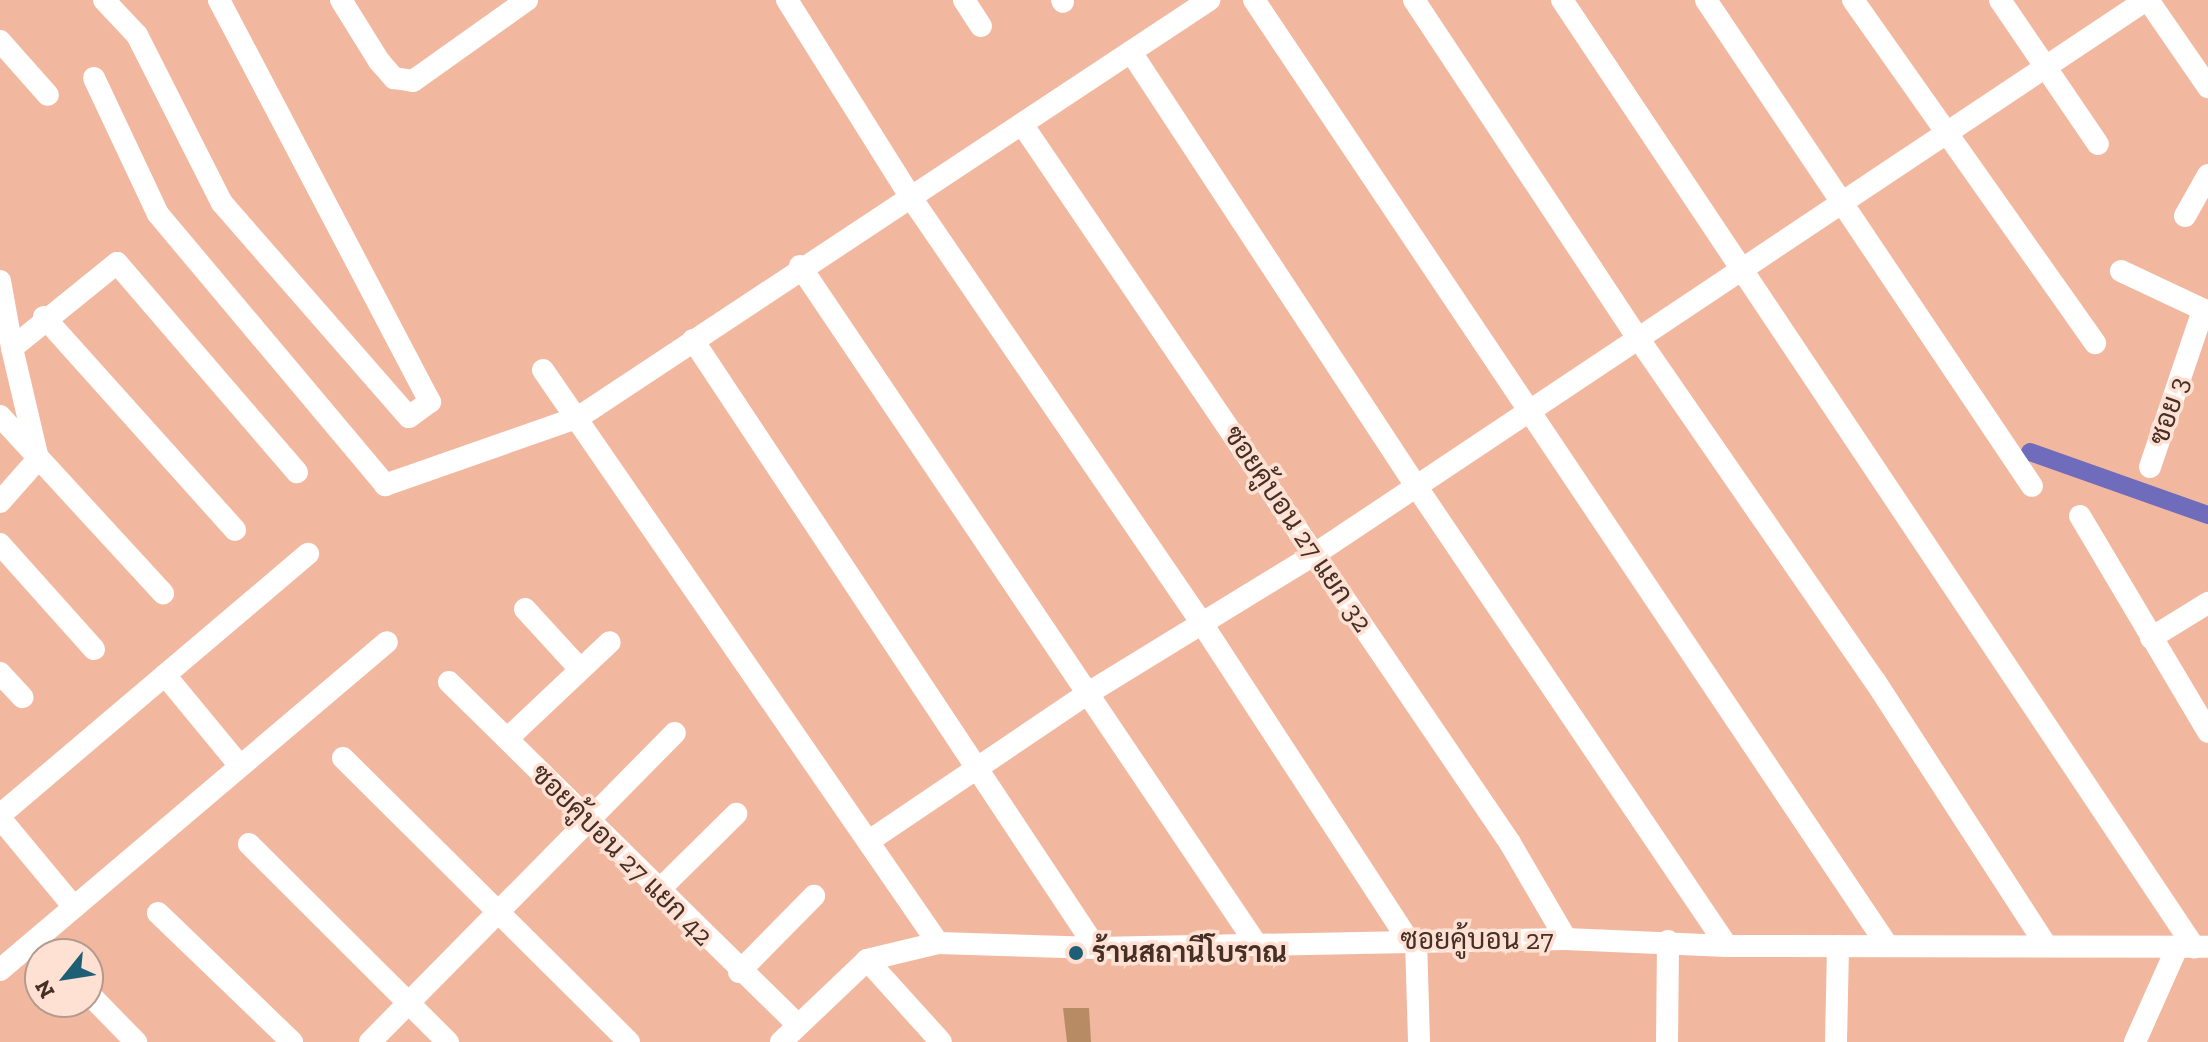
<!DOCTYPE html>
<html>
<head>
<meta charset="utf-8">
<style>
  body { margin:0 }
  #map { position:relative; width:2208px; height:1042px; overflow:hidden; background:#f2b89f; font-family:"Zilla Slab",Sarabun,serif }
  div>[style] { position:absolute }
  .canal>* { height:18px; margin:-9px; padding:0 9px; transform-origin:9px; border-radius:9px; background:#706cbc }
  .building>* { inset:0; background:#b78c64 }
  .minor>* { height:22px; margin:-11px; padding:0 11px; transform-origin:11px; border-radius:11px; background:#fff }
  .dots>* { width:22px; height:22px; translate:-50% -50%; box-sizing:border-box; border:4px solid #ffe1d4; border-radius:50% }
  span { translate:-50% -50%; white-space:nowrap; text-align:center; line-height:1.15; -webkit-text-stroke:7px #ffe1d4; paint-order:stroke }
  .street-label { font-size:28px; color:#462f25 }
  .poi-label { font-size:28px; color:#462f25; font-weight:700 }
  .left { translate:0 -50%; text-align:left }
  .north { position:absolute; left:24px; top:938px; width:80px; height:80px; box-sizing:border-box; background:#ffe1d4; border:2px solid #b59a8e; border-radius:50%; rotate:240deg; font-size:22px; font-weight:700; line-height:32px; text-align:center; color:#462f25 }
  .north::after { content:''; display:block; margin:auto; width:28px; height:36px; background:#1f5f75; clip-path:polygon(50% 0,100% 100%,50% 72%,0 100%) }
</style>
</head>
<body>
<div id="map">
  <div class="canal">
    <div style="left:2030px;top:452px;width:189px;rotate:19.5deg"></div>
  </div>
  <div class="building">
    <div style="clip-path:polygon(1063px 1008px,1089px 1008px,1091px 1042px,1067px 1042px)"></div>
  </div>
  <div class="minor">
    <div style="left:104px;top:0;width:48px;rotate:46.7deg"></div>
    <div style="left:137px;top:35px;width:188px;rotate:63.2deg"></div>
    <div style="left:222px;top:203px;width:284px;rotate:48.9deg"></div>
    <div style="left:409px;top:417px;width:26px;rotate:-36deg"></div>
    <div style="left:430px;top:402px;width:454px;rotate:-117.7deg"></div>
    <div style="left:341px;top:0;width:72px;rotate:58.1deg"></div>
    <div style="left:379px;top:61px;width:23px;rotate:49deg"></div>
    <div style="left:394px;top:78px;width:19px;rotate:9deg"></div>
    <div style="left:413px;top:81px;width:140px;rotate:-35.4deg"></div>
    <div style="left:787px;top:0;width:235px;rotate:57.9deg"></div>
    <div style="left:912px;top:199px;width:512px;rotate:55.66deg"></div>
    <div style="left:1201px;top:622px;width:379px;rotate:56.9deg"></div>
    <div style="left:964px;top:0;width:31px;rotate:57deg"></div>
    <div style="left:1062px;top:0;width:2px;rotate:63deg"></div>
    <div style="left:1254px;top:0;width:1137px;rotate:56.18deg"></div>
    <div style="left:1414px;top:0;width:402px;rotate:56.5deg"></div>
    <div style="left:1636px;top:335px;width:421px;rotate:55.4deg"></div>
    <div style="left:1875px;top:681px;width:315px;rotate:57.1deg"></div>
    <div style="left:1562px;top:0;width:1139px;rotate:56.28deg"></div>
    <div style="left:1706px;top:0;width:585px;rotate:56.15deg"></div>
    <div style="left:1853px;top:0;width:420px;rotate:54.8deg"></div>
    <div style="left:2000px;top:0;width:174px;rotate:55.8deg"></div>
    <div style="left:2148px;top:0;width:106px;rotate:55.4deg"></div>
    <div style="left:0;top:41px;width:72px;rotate:48.4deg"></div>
    <div style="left:1131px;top:52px;width:516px;rotate:56.71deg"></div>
    <div style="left:1414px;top:483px;width:559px;rotate:55.94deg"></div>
    <div style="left:94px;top:78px;width:150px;rotate:64.8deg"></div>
    <div style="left:158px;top:214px;width:354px;rotate:50deg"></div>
    <div style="left:385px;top:485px;width:206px;rotate:-19.3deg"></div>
    <div style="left:579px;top:417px;width:756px;rotate:-33.5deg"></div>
    <div style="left:1022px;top:124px;width:869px;rotate:55.83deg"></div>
    <div style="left:1510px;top:843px;width:111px;rotate:59.7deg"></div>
    <div style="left:2185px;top:216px;width:47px;rotate:-60.7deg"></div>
    <div style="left:800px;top:266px;width:815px;rotate:56.06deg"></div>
    <div style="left:2121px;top:271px;width:96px;rotate:25.2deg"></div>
    <div style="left:0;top:281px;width:68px;rotate:79.8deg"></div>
    <div style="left:44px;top:317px;width:286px;rotate:48.1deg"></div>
    <div style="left:693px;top:340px;width:729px;rotate:56.46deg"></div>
    <div style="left:543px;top:370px;width:696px;rotate:55.42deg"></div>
    <div style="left:0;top:416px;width:241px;rotate:47.4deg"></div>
    <div style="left:2150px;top:467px;width:166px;rotate:-71.3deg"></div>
    <div style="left:0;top:502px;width:57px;rotate:-48.5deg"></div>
    <div style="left:38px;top:459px;width:114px;rotate:-103.2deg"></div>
    <div style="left:12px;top:348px;width:135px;rotate:-39deg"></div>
    <div style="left:117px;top:263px;width:276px;rotate:49.3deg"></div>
    <div style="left:2080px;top:516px;width:251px;rotate:59.3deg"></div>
    <div style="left:0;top:544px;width:141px;rotate:48.2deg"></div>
    <div style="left:525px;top:609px;width:81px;rotate:47.5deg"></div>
    <div style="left:2151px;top:638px;width:67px;rotate:-31.6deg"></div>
    <div style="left:0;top:673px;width:33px;rotate:47deg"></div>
    <div style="left:165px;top:675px;width:118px;rotate:50.5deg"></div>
    <div style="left:449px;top:682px;width:489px;rotate:44.5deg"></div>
    <div style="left:507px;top:739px;width:141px;rotate:-43.3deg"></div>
    <div style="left:343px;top:758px;width:403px;rotate:44.8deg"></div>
    <div style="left:0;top:815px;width:404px;rotate:-40.3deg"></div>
    <div style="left:0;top:818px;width:116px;rotate:50.3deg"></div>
    <div style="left:869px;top:841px;width:267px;rotate:-34deg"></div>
    <div style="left:1090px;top:692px;width:264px;rotate:-31.5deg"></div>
    <div style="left:1315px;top:554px;width:999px;rotate:-33.69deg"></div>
    <div style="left:249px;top:844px;width:281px;rotate:44.9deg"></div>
    <div style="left:658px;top:891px;width:110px;rotate:-44.6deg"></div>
    <div style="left:158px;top:913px;width:186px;rotate:43.9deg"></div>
    <div style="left:1416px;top:940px;width:102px;rotate:88.3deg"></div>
    <div style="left:867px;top:960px;width:110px;rotate:47.9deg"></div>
    <div style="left:0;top:970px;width:507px;rotate:-40.28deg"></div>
    <div style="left:739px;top:972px;width:107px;rotate:-45.4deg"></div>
    <div style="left:88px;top:993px;width:69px;rotate:45.6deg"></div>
    <div style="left:370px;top:1042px;width:434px;rotate:-45.4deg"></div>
    <div style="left:781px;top:1042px;width:119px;rotate:-43.6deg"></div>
    <div style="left:867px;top:960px;width:73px;rotate:-13.5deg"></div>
    <div style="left:938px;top:943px;width:158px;rotate:1.8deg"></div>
    <div style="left:1096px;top:948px;width:470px;rotate:-1.1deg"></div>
    <div style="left:1566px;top:939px;width:161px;rotate:2.5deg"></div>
    <div style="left:1727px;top:946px;width:481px;rotate:0.1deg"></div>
    <div style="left:1667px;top:1042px;width:101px;rotate:-89.4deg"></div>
    <div style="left:1836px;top:1042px;width:96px;rotate:-88.8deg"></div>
    <div style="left:2135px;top:1042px;width:101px;rotate:-66deg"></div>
  </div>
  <div class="dots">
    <div style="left:1076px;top:953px;background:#1f5f75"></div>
  </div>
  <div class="street-label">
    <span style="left:2169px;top:411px;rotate:-71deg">ซอย 3</span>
    <span style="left:1298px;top:529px;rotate:56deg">ซอยคู้บอน 27 แยก 32</span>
    <span style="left:622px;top:855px;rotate:45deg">ซอยคู้บอน 27 แยก 42</span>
    <span style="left:1477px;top:940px">ซอยคู้บอน 27</span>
  </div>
  <div class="poi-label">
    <span class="left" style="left:1092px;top:953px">ร้านสถานีโบราณ</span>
  </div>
  <div class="north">N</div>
</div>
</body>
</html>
